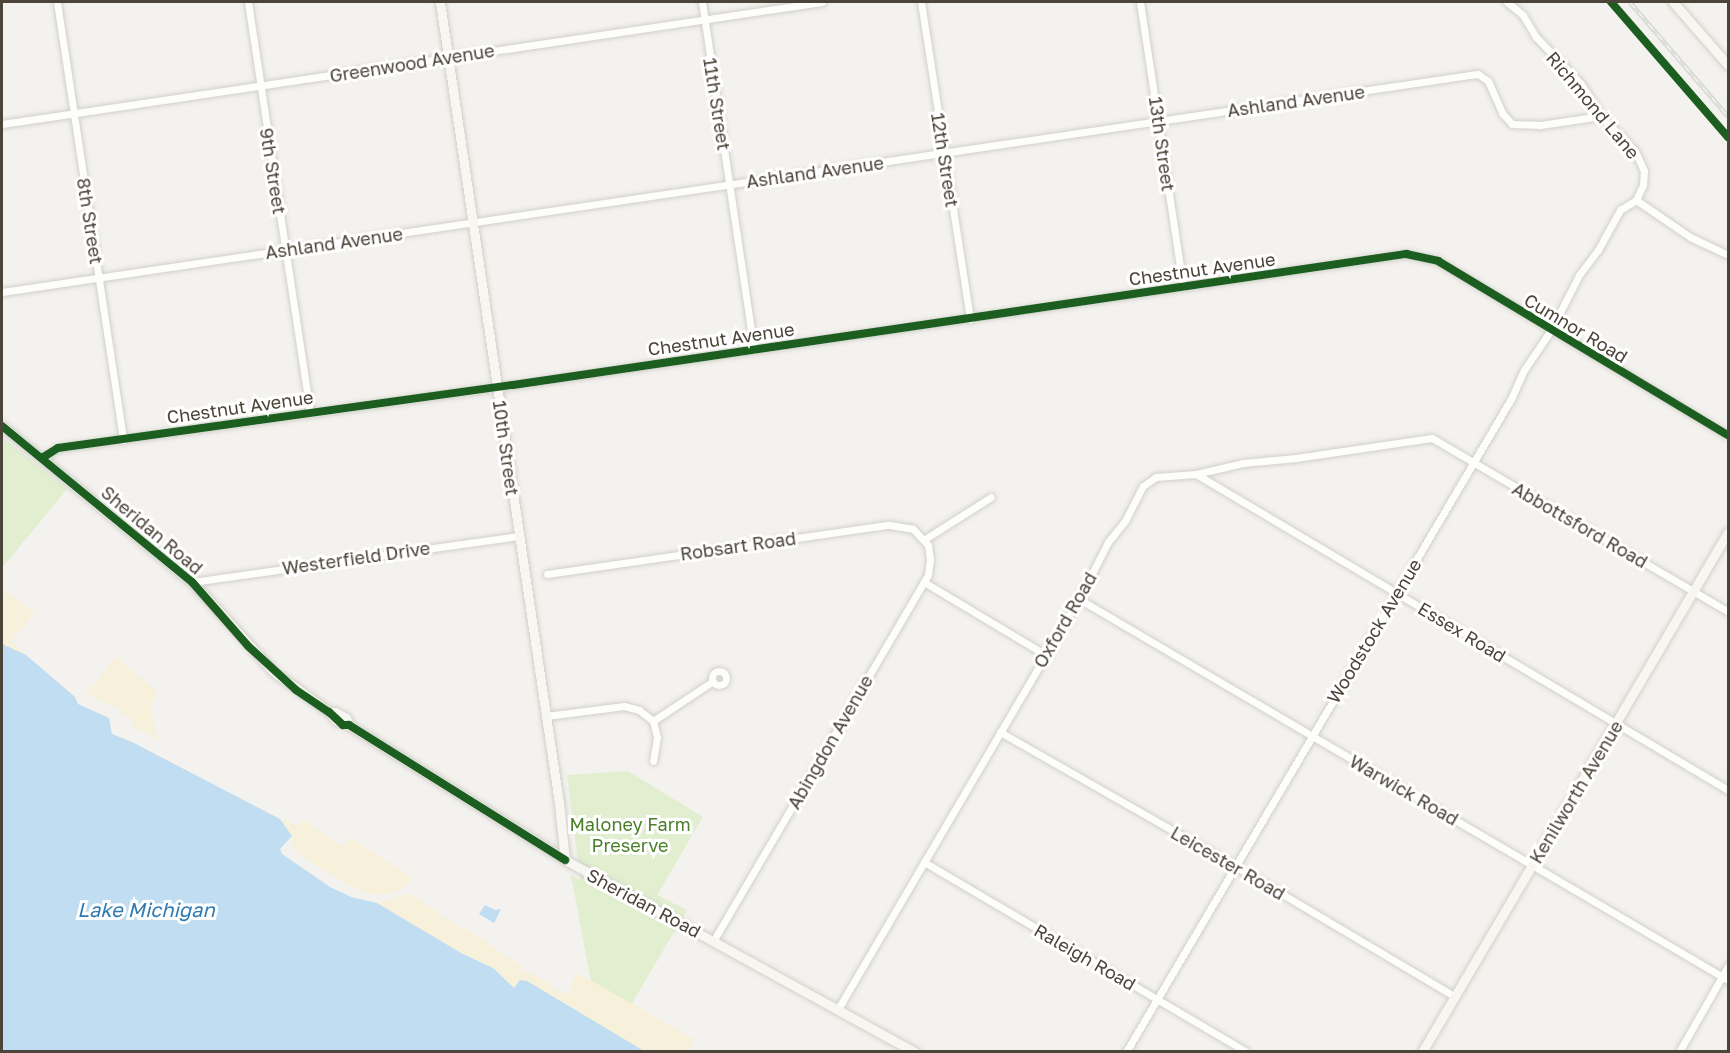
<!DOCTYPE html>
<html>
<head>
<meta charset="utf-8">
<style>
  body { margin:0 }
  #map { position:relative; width:1730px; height:1053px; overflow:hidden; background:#f4f2ee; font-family:"Golos Text",sans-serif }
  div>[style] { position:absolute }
  .green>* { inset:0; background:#e1eecf }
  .sand>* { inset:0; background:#f7f0da }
  .water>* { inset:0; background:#c0ddf1 }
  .roads { filter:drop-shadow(0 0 2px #d2d0cb) drop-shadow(0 0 2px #d2d0cb) }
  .street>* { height:7px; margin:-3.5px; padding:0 3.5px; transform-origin:3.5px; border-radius:3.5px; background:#fdfdfc }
  .street>.ring { margin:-3.5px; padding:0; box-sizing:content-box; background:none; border:7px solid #fdfdfc; border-radius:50% }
  .secondary>* { height:9px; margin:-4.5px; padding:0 4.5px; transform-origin:4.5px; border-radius:4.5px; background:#f7f6f1 }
  .rail>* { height:4.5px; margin-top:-2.25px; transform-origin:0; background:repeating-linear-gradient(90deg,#fff 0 7px,#dbdbda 0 14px); box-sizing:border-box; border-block:2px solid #dbdbda }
  .cycleway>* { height:8px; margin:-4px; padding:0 4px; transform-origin:4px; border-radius:4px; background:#1b5e20 }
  span { translate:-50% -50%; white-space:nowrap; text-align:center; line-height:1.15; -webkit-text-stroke:6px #fff; paint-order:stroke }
  .street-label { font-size:18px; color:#4b4439 }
  .park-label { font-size:18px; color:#4a7f2a }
  .water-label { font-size:20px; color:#2e7ab2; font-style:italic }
  .frame { position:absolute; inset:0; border:3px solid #4b4439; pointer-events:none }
</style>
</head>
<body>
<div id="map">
  <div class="green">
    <div style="clip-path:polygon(2px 437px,67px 489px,2px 568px)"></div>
    <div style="clip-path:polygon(628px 771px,703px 817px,657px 895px,687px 910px,631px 1005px,591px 982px,571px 875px,580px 880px,567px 775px)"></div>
  </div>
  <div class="sand">
    <div style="clip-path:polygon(2px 588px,35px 613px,11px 641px,26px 655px,2px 644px)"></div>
    <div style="clip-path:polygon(116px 657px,158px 693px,152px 702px,151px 712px,158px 740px,133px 726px,131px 718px,123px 716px,121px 710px,86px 694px)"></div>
    <div style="clip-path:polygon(280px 819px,297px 825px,303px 820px,343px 846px,350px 837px,413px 878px,402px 889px,387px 894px,376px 895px,349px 886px,299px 854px,292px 845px,294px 835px,292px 836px)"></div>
    <div style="clip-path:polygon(406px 894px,413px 895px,445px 918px,483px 939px,496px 950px,519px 964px,524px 972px,535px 974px,560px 992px,570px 994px,571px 985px,578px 973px,694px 1039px,688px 1051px,644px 1051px,527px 981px,514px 989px,493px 968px,461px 953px,377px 903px)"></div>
  </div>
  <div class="water">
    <div style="clip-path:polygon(2px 644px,26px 655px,75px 697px,78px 704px,109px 718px,112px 734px,132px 742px,280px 819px,292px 836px,280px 849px,282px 854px,330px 887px,351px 897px,377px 903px,461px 953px,493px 968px,514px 988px,520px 980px,527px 981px,644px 1051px,2px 1051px)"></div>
    <div style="clip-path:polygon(485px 905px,495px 910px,501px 909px,494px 923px,479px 914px)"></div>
  </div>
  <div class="roads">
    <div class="street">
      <div style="left:57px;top:2px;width:443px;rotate:81.4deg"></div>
      <div style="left:248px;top:2px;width:415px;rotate:81.4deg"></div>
      <div style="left:702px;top:2px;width:352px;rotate:81.5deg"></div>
      <div style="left:921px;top:2px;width:321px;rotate:81.2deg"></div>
      <div style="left:1140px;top:2px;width:288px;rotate:81.4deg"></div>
      <div style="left:2px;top:124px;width:829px;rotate:-8.46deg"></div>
      <div style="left:1636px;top:200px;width:65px;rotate:34.4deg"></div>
      <div style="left:1690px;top:237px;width:42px;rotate:25.3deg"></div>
      <div style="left:2px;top:292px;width:1483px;rotate:-8.41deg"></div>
      <div style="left:1469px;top:75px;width:9px;rotate:-6deg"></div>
      <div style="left:1478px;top:74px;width:12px;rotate:35deg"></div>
      <div style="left:1488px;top:81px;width:36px;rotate:66deg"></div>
      <div style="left:1503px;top:114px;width:13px;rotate:48deg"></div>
      <div style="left:1512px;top:124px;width:28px;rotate:2deg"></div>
      <div style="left:1540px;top:125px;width:62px;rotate:-8.4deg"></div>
      <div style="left:42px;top:458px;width:19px;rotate:-32deg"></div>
      <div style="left:58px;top:448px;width:459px;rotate:-7.9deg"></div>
      <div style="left:513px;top:385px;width:903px;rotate:-8.35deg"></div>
      <div style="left:1406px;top:254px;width:33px;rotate:12deg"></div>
      <div style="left:1438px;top:261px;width:338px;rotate:31deg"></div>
      <div style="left:1196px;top:474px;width:619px;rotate:30.71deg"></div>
      <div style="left:925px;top:539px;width:78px;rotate:-32.5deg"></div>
      <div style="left:547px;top:574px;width:345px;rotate:-8.2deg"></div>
      <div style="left:889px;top:525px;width:24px;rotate:9deg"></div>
      <div style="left:913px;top:529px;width:22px;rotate:47deg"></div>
      <div style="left:928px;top:545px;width:15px;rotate:82deg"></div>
      <div style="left:930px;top:560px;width:15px;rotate:98deg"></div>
      <div style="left:928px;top:575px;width:423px;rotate:120.4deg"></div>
      <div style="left:192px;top:582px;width:330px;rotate:-8deg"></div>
      <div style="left:924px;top:582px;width:142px;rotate:30.9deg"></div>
      <div style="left:1079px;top:599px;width:753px;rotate:30.42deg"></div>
      <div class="ring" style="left:712px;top:671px;width:7px;height:7px"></div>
      <div style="left:546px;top:716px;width:79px;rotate:-7.3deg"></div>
      <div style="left:624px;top:706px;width:16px;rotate:15deg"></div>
      <div style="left:639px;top:710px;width:18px;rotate:38deg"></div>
      <div style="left:653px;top:721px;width:72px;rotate:-33.7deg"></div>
      <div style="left:653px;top:721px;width:16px;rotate:76deg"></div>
      <div style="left:657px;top:737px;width:24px;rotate:99deg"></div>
      <div style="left:1000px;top:732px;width:271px;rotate:29.7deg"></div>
      <div style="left:1235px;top:866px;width:255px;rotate:30.7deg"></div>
      <div style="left:924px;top:862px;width:374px;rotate:30.5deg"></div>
      <div style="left:838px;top:1009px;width:476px;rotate:-59.6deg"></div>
      <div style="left:1079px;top:599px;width:64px;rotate:-63deg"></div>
      <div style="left:1108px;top:542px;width:27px;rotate:-51deg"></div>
      <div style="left:1125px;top:521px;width:39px;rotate:-63deg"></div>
      <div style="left:1143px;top:486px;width:16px;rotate:-35deg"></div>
      <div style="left:1156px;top:477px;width:40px;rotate:-4.3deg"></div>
      <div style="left:1196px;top:474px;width:48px;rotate:-13.2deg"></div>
      <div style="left:1243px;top:463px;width:53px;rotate:-5.4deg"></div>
      <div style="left:1296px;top:458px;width:137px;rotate:-8.4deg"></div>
      <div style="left:1432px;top:438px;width:343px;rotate:30.4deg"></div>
      <div style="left:1126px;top:1052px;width:758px;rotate:-59.48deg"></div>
      <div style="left:1511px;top:399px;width:32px;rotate:-66deg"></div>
      <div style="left:1524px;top:370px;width:48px;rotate:-56deg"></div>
      <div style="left:1551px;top:330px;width:62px;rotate:-63deg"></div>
      <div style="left:1579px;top:275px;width:31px;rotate:-53deg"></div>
      <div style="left:1598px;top:250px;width:46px;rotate:-61.2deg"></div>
      <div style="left:1620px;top:210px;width:19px;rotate:-32deg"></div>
      <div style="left:1636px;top:200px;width:17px;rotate:-65deg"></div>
      <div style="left:1643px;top:185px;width:14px;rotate:-86deg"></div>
      <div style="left:1644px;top:171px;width:22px;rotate:-114deg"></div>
      <div style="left:1635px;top:151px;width:49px;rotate:-134.2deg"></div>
      <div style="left:1601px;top:116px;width:39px;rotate:-122deg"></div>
      <div style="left:1580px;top:83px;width:64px;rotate:-133.7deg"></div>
      <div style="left:1536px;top:37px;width:26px;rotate:-121deg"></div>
      <div style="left:1523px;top:15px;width:21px;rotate:-141deg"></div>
      <div style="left:1679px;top:1052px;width:99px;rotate:-60.3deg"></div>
    </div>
    <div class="secondary">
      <div style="left:440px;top:2px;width:810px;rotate:81.55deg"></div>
      <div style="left:559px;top:803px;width:57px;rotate:84deg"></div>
      <div style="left:1673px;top:2px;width:84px;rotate:48.9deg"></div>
      <div style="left:2px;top:426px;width:246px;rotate:39.4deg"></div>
      <div style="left:192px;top:582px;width:122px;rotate:47.7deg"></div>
      <div style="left:274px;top:672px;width:68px;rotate:36deg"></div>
      <div style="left:329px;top:712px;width:11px;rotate:49deg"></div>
      <div style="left:336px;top:720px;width:14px;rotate:21deg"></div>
      <div style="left:349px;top:725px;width:259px;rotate:31.9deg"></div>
      <div style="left:569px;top:862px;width:395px;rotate:28.8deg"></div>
      <div style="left:329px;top:712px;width:6px"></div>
      <div style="left:335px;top:712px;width:13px;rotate:29deg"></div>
      <div style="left:346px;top:718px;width:8px;rotate:67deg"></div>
      <div style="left:1422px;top:1052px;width:603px;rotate:-59.52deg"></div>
    </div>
  </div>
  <div class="rail">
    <div style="left:1630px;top:2px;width:150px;rotate:49.3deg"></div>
  </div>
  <div class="cycleway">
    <div style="left:1611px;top:2px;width:179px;rotate:49.1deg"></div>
    <div style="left:2px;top:426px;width:246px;rotate:39.4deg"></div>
    <div style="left:192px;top:582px;width:85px;rotate:48.8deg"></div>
    <div style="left:248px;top:646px;width:65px;rotate:42.5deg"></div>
    <div style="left:296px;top:690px;width:40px;rotate:34deg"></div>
    <div style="left:329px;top:712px;width:19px;rotate:43deg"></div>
    <div style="left:343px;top:725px;width:6px"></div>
    <div style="left:349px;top:725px;width:255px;rotate:32deg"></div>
    <div style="left:42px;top:458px;width:19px;rotate:-32deg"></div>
    <div style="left:58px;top:448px;width:459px;rotate:-7.9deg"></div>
    <div style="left:513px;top:385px;width:903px;rotate:-8.35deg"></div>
    <div style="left:1406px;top:254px;width:33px;rotate:12deg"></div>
    <div style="left:1438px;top:261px;width:338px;rotate:31deg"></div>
  </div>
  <div class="street-label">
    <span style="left:412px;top:63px;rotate:-9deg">Greenwood Avenue</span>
    <span style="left:1296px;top:101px;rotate:-8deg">Ashland Avenue</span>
    <span style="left:717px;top:104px;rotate:81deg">11th Street</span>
    <span style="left:1593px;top:105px;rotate:50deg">Richmond Lane</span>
    <span style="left:1162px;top:144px;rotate:82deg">13th Street</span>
    <span style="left:945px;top:160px;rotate:81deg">12th Street</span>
    <span style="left:273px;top:171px;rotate:81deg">9th Street</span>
    <span style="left:815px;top:172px;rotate:-8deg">Ashland Avenue</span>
    <span style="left:90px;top:221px;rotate:81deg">8th Street</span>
    <span style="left:334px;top:243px;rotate:-8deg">Ashland Avenue</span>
    <span style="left:1202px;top:269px;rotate:-8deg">Chestnut Avenue</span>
    <span style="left:1576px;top:328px;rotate:31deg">Cumnor Road</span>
    <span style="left:721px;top:339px;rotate:-8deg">Chestnut Avenue</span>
    <span style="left:240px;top:407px;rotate:-8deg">Chestnut Avenue</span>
    <span style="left:506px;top:448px;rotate:82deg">10th Street</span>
    <span style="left:1580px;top:525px;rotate:30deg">Abbottsford Road</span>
    <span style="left:152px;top:530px;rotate:40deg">Sheridan Road</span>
    <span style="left:738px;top:546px;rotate:-8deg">Robsart Road</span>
    <span style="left:356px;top:558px;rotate:-8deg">Westerfield Drive</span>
    <span style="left:1065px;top:620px;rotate:-60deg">Oxford Road</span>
    <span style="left:1374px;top:631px;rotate:-59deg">Woodstock Avenue</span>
    <span style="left:1462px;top:632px;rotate:31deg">Essex Road</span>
    <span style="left:830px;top:742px;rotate:-60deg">Abingdon Avenue</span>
    <span style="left:1404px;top:790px;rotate:30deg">Warwick Road</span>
    <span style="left:1576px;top:792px;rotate:-59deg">Kenilworth Avenue</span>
    <span style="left:1228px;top:863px;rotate:30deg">Leicester Road</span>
    <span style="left:644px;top:903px;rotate:28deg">Sheridan Road</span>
    <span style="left:1085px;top:957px;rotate:30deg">Raleigh Road</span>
  </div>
  <div class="park-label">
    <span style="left:630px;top:835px">Maloney Farm<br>Preserve</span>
  </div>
  <div class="water-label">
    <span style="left:146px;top:909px">Lake Michigan</span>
  </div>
  <div class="frame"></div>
</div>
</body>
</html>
